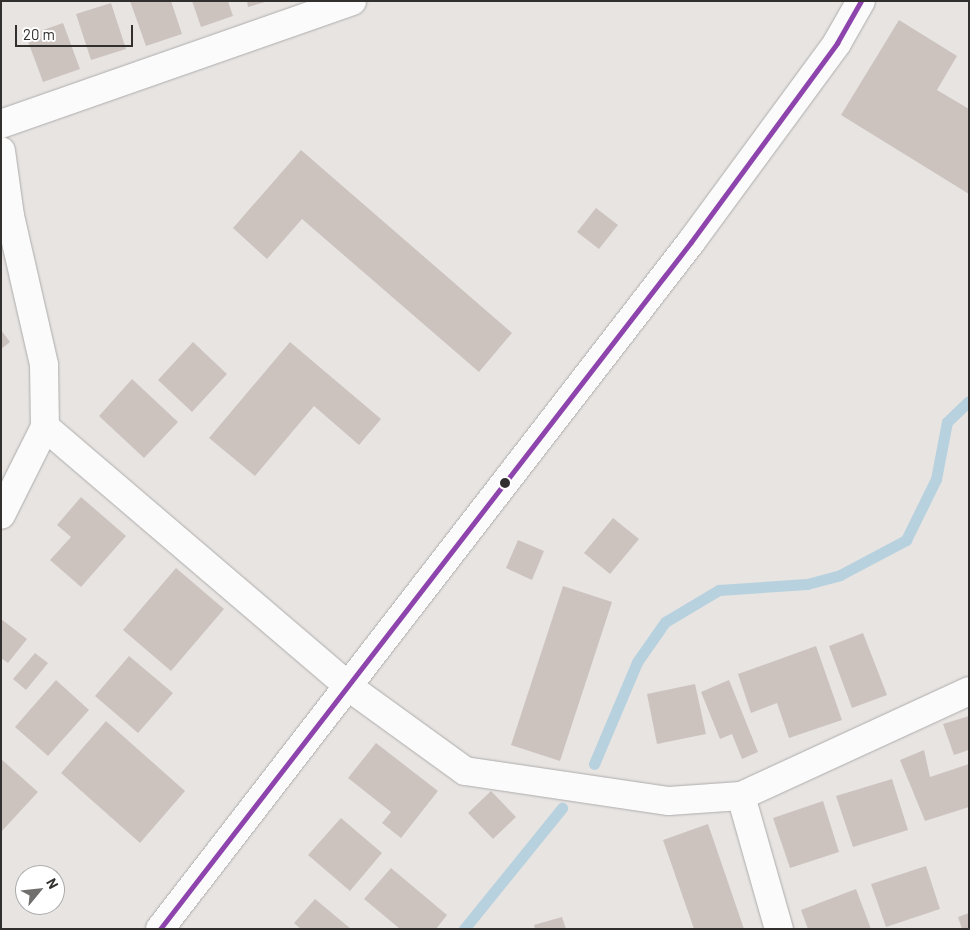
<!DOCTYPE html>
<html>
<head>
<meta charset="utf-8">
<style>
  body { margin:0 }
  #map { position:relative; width:970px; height:930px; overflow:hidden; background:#e7e4e2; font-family:Barlow,sans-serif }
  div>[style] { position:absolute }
  .stream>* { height:11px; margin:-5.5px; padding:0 5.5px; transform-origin:5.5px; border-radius:5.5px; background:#b7d1de }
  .building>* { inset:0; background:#ccc3bf }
  .roads { filter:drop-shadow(0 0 1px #aeacab) drop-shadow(0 0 1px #aeacab) }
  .minor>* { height:28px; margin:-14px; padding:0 14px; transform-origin:14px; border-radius:14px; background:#fbfbfb }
  .highway>* { height:28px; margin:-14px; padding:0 14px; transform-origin:14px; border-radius:14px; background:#fbfbfb }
  .bus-1>* { height:5px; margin:-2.5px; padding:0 2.5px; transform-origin:2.5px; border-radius:2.5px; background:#8e44ad }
  .dots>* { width:14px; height:14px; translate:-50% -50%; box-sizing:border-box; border:2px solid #fff; border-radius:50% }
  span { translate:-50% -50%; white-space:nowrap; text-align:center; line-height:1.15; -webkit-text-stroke:5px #fff; paint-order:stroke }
  .frame { position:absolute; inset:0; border:2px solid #31302f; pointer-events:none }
  .north { position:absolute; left:15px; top:865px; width:50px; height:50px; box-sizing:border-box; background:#fff; border:1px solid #adacac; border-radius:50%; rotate:62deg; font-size:14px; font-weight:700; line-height:20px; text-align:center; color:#31302f }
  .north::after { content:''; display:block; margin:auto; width:18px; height:22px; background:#716f6e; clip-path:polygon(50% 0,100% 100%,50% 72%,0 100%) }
  .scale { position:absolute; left:15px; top:25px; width:118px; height:22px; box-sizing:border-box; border:2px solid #31302f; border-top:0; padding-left:6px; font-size:15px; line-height:18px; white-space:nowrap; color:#31302f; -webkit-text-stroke:4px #fff; paint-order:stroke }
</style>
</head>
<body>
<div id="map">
  <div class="stream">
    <div style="left:594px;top:764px;width:111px;rotate:-67.1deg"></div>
    <div style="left:637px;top:662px;width:49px;rotate:-55deg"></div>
    <div style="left:665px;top:622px;width:63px;rotate:-30.7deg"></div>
    <div style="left:719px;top:590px;width:88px;rotate:-3.9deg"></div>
    <div style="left:807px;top:584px;width:34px;rotate:-15deg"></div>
    <div style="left:840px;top:575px;width:75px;rotate:-27.9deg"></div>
    <div style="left:906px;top:540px;width:68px;rotate:-63.8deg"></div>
    <div style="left:936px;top:479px;width:58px;rotate:-79.1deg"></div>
    <div style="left:947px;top:422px;width:30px;rotate:-44deg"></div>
    <div style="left:464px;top:929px;width:156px;rotate:-51deg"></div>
  </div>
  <div class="building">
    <div style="clip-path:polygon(130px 1px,171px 1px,182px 34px,146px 46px)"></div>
    <div style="clip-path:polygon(192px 1px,228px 1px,233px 16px,201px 27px)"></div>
    <div style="clip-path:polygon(247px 1px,265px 1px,265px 2px,248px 7px)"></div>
    <div style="clip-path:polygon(111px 3px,126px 49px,91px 60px,76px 14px)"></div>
    <div style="clip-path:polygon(899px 20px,957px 56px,937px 90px,969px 109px,969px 194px,841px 115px)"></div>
    <div style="clip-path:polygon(63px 23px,80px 69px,43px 82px,26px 36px)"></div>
    <div style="clip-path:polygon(301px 150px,512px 333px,479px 372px,302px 219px,267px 259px,233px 228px)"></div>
    <div style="clip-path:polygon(596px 208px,618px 225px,599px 249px,577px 232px)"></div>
    <div style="clip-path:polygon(1px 330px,10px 342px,1px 349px)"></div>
    <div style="clip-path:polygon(193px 342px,227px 374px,192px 412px,158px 380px)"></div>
    <div style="clip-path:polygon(290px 342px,381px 419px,359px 445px,314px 406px,255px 476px,209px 438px)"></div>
    <div style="clip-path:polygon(132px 379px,178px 422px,144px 458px,99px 416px)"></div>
    <div style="clip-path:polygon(81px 497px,126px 536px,81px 587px,50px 560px,71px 537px,57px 525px)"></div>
    <div style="clip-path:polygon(613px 518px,639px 539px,610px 574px,584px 553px)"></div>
    <div style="clip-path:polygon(518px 540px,544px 551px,532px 580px,506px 568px)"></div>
    <div style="clip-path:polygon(176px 568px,224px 609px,171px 671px,123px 630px)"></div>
    <div style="clip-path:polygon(563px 586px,612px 602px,560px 761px,511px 745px)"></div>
    <div style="clip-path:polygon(1px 619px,27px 639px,8px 663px,1px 658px)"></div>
    <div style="clip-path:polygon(863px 633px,887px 695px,852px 708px,829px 646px)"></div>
    <div style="clip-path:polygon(816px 646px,842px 720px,789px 738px,777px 703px,751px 713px,738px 674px)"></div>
    <div style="clip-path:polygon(35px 653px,48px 663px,26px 690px,13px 679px)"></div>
    <div style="clip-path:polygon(129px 656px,173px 693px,138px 733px,95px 696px)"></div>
    <div style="clip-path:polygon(56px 680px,89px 710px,48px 756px,15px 727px)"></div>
    <div style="clip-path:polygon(729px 680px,758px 752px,742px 759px,732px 734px,720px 739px,701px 692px)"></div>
    <div style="clip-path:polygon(695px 684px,706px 734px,657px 744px,647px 694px)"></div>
    <div style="clip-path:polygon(969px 716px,969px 750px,954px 755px,943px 724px)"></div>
    <div style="clip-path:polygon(106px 721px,185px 791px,140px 843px,61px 773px)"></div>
    <div style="clip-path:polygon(376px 743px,438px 791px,401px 838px,382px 823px,391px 812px,348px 778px)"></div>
    <div style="clip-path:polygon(924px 750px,930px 777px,969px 764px,969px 807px,925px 821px,900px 760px)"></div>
    <div style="clip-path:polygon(1px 759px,38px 792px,1px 832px)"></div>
    <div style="clip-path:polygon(892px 779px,908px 830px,853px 847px,836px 796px)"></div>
    <div style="clip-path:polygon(491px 791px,516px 817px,493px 839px,468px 813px)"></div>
    <div style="clip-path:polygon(823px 801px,839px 852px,790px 868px,773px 818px)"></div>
    <div style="clip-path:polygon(341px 818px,382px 853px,350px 891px,308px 855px)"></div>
    <div style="clip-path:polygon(708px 824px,744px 929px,694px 929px,663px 840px)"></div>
    <div style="clip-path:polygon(926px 866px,940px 909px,886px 927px,871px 884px)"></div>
    <div style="clip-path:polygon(391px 868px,447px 915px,436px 929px,400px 929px,364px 899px)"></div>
    <div style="clip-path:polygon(856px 889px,871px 929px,808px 929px,801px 910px)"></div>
    <div style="clip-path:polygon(315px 899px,351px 929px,301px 929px,294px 923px)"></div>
    <div style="clip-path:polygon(969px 913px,969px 929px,962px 929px,958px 917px)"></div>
    <div style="clip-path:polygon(562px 917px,566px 929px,535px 929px,534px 925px)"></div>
  </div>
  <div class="roads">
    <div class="minor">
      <div style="left:1px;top:124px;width:372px;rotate:-19.3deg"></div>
      <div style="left:1px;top:151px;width:66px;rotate:82.1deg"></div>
      <div style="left:10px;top:216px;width:153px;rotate:77.1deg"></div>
      <div style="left:44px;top:365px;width:62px;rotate:89.1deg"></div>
      <div style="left:45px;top:427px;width:98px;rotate:116.6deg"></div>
      <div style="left:45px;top:427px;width:400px;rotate:40.5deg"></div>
      <div style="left:349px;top:687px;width:143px;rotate:35.9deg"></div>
      <div style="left:465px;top:771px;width:206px;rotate:8.4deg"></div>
      <div style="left:669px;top:801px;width:72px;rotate:-4deg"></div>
      <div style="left:741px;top:796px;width:251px;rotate:-24.7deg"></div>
      <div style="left:741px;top:796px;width:138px;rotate:74.1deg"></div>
    </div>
    <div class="highway">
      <div style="left:160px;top:929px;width:868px;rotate:-52.3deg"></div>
      <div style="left:691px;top:242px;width:247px;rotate:-53.7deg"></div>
      <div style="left:837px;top:43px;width:48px;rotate:-60.3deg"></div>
    </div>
  </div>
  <div class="bus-1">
    <div style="left:160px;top:929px;width:868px;rotate:-52.3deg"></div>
    <div style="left:691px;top:242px;width:247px;rotate:-53.7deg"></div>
    <div style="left:837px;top:43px;width:48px;rotate:-60.3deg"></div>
  </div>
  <div class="dots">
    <div style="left:505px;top:483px;background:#31302f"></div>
  </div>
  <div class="frame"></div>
  <div class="north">N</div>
  <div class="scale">20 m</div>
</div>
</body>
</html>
